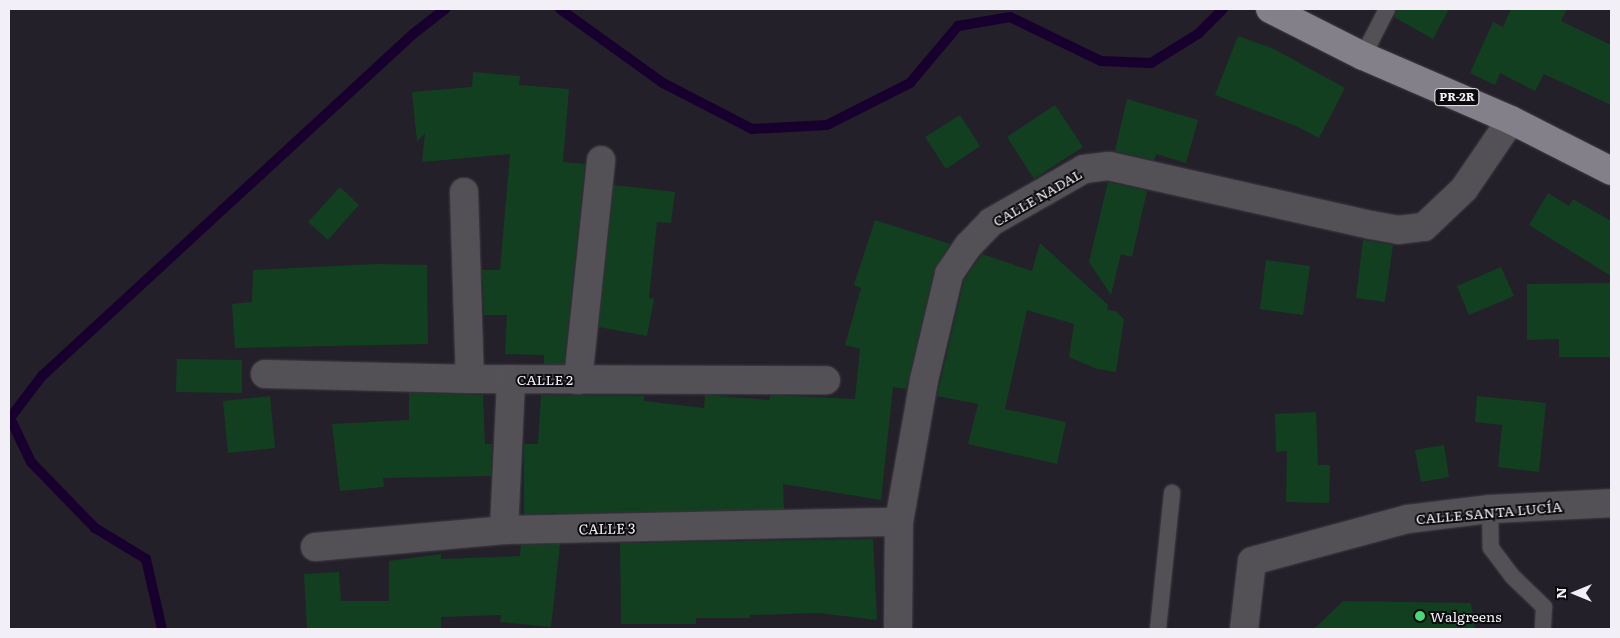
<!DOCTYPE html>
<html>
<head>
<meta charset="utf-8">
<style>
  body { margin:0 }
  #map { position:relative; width:1620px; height:638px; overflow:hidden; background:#242029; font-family:Literata,serif }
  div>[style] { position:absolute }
  .stream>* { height:10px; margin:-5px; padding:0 5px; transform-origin:5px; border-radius:5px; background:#17002e }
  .building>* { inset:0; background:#123f20 }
  .roads { filter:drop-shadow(0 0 1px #413d46) drop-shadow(0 0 1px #413d46) }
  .lane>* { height:16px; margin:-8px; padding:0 8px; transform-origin:8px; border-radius:8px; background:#535156 }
  .street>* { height:28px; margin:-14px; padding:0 14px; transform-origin:14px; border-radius:14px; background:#535156 }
  .primary>* { height:28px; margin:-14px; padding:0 14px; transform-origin:14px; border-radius:14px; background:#848089 }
  .dots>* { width:14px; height:14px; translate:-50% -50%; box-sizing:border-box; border:2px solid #0c0b0e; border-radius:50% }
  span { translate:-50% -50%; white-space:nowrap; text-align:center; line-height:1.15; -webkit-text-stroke:4px #0c0b0e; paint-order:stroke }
  .shield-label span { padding:1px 4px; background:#0c0b0e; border:1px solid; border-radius:4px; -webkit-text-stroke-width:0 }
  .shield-label { font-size:12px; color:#f2f0f6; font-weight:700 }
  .street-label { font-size:14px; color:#f2f0f6 }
  .poi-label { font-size:14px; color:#f2f0f6 }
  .left { translate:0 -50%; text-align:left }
  .frame { position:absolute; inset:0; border:10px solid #f2f0f6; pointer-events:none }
  .north { position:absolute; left:1550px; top:568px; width:50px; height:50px; -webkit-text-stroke:4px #0c0b0e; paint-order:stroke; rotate:270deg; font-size:14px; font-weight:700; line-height:20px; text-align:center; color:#f2f0f6 }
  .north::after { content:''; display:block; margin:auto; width:18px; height:22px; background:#f2f0f6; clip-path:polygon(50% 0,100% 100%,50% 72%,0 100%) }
</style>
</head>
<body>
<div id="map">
  <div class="stream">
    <div style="left:560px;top:9px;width:127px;rotate:35.7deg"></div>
    <div style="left:663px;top:83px;width:100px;rotate:27.3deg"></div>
    <div style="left:752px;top:129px;width:75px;rotate:-3.1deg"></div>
    <div style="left:827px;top:125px;width:93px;rotate:-26.8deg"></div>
    <div style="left:910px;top:83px;width:75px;rotate:-49.9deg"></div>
    <div style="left:958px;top:26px;width:53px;rotate:-9.8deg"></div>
    <div style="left:1010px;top:17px;width:101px;rotate:25.8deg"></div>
    <div style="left:1101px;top:61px;width:50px;rotate:2.3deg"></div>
    <div style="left:1151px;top:63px;width:55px;rotate:-31.7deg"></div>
    <div style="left:1198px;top:34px;width:35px;rotate:-45deg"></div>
    <div style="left:162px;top:629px;width:72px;rotate:-102.9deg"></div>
    <div style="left:146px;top:559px;width:60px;rotate:-148.7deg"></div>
    <div style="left:95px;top:528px;width:92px;rotate:-134.1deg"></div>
    <div style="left:31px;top:462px;width:49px;rotate:-115.5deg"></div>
    <div style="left:10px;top:418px;width:53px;rotate:-52.7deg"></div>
    <div style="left:42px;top:376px;width:505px;rotate:-42.67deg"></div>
    <div style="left:413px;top:34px;width:41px;rotate:-38deg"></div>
  </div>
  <div class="building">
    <div style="clip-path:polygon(1397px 9px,1449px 9px,1433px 39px,1394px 17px)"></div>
    <div style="clip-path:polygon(1511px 9px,1567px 9px,1561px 21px,1611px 45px,1611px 105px,1544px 74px,1535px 91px,1500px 73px,1495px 85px,1470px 73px,1493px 22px,1503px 27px)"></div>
    <div style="clip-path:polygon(1238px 36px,1274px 49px,1345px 88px,1319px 138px,1296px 126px,1215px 95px)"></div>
    <div style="clip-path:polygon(473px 72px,520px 76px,519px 85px,569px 89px,563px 162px,585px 164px,564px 364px,544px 364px,544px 355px,505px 354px,507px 315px,484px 315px,482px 270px,500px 270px,510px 154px,422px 162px,425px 133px,417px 142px,412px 92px,472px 87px)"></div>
    <div style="clip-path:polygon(1127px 99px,1198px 120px,1186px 163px,1156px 154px,1154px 160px,1115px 151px)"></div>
    <div style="clip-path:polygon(1055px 105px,1083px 147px,1034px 179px,1007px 137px)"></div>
    <div style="clip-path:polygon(960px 115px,980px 146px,946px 169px,925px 137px)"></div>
    <div style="clip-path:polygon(1108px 182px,1147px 191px,1132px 257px,1121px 254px,1111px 295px,1089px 262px)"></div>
    <div style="clip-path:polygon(614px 185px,675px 192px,671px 223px,657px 222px,649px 298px,654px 299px,647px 336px,599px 327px)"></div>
    <div style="clip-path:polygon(340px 187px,359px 205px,328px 240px,308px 222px)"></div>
    <div style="clip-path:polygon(1548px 193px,1569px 206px,1573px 199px,1611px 221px,1611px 276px,1529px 225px)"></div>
    <div style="clip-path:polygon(875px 220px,950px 244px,934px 270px,906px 389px,893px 387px,881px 500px,783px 484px,784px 509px,524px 514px,524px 444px,538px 444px,541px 395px,644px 396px,644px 401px,704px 408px,705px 395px,769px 400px,770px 395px,855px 399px,860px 349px,845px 345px,861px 288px,854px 285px)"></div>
    <div style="clip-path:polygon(1363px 240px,1393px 245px,1385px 302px,1356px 298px)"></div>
    <div style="clip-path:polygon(1040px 243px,1108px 305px,1107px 310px,1115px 311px,1124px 319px,1116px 372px,1097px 369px,1069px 357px,1074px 324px,1027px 310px,1005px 409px,1066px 422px,1057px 464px,968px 444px,978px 404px,937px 396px,964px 280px,982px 254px,1032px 271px)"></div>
    <div style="clip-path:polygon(1266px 260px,1310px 266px,1303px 315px,1260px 309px)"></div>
    <div style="clip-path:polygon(376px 264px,427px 265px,428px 344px,235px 348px,232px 304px,252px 302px,253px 270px)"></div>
    <div style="clip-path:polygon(1501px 267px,1514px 296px,1469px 315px,1457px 286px)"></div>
    <div style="clip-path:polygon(1611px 283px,1611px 357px,1559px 357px,1559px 339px,1527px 340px,1527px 284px)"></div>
    <div style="clip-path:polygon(177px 359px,242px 360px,242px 393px,176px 392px)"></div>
    <div style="clip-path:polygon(409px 393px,483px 395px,485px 444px,492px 444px,491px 476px,383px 478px,384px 487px,340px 491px,332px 424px,409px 420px)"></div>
    <div style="clip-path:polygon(270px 396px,275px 448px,228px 453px,223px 401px)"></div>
    <div style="clip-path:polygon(1477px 396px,1546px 403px,1539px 472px,1498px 467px,1502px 425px,1475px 422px)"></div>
    <div style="clip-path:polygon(1316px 412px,1318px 465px,1330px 465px,1329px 503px,1286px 502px,1287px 451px,1276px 452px,1275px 414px)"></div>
    <div style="clip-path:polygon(1444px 445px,1449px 477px,1421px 482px,1415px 450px)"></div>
    <div style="clip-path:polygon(873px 539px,877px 620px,819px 613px,750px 615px,750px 618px,696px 618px,696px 624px,621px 624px,620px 543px)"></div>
    <div style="clip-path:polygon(560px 544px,551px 627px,500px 622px,501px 615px,441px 617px,441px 628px,307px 629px,304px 574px,339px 572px,341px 601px,389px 601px,389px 561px,441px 554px,441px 559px,520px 556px,521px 545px)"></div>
    <div style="clip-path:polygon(1343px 601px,1471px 603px,1475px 629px,1314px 629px)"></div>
  </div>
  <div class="roads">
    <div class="lane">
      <div style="left:1363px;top:56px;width:53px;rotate:-62.9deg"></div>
      <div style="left:1490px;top:509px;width:39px;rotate:89deg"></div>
      <div style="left:1491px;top:548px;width:35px;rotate:53deg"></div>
      <div style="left:1512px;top:576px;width:45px;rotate:44.1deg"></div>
      <div style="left:1544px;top:607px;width:22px;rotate:93deg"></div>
      <div style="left:1158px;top:629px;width:137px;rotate:-84.1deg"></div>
    </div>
    <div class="street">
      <div style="left:464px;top:192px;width:187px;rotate:88.2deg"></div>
      <div style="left:265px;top:374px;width:205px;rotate:1.4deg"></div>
      <div style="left:470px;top:379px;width:356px;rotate:0.2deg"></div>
      <div style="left:578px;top:380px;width:221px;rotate:-84deg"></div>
      <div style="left:504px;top:530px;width:151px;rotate:-87.3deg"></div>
      <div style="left:315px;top:547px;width:190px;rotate:-5.1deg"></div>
      <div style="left:504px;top:530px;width:395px;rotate:-1.2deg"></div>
      <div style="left:898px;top:629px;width:107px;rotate:-89.5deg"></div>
      <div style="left:899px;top:522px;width:144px;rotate:-80deg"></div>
      <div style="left:924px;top:380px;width:109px;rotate:-76.7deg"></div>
      <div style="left:949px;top:274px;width:34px;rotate:-56deg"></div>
      <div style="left:968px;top:246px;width:33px;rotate:-46deg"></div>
      <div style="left:991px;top:222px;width:107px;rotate:-29.7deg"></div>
      <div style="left:1084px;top:169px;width:25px;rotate:-7deg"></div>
      <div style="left:1109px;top:166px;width:269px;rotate:12.7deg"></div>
      <div style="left:1371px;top:225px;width:27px;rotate:10deg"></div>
      <div style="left:1398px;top:230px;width:26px;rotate:-7deg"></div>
      <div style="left:1424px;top:227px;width:55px;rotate:-43.5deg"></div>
      <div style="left:1464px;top:189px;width:83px;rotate:-55.7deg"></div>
      <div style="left:1244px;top:629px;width:68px;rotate:-83.3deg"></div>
      <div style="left:1252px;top:561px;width:162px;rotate:-15.1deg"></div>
      <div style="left:1408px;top:519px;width:83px;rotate:-7deg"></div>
      <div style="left:1490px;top:509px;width:121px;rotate:-2.8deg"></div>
    </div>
    <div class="primary">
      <div style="left:1270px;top:9px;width:104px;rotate:26.8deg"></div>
      <div style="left:1363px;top:56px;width:161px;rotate:23.4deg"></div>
      <div style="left:1511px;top:120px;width:112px;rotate:27deg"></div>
    </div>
  </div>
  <div class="dots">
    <div style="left:1420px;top:616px;background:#49d778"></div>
  </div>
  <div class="shield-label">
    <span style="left:1457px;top:97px">PR-2R</span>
  </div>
  <div class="street-label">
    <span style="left:1037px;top:197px;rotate:-30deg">CALLE NADAL</span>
    <span style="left:545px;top:379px">CALLE 2</span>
    <span style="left:1489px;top:512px;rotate:-5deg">CALLE SANTA LUCÍA</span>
    <span style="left:607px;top:528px;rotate:-1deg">CALLE 3</span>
  </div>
  <div class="poi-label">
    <span class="left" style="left:1430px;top:616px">Walgreens</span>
  </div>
  <div class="frame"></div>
  <div class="north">N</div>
</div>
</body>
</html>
